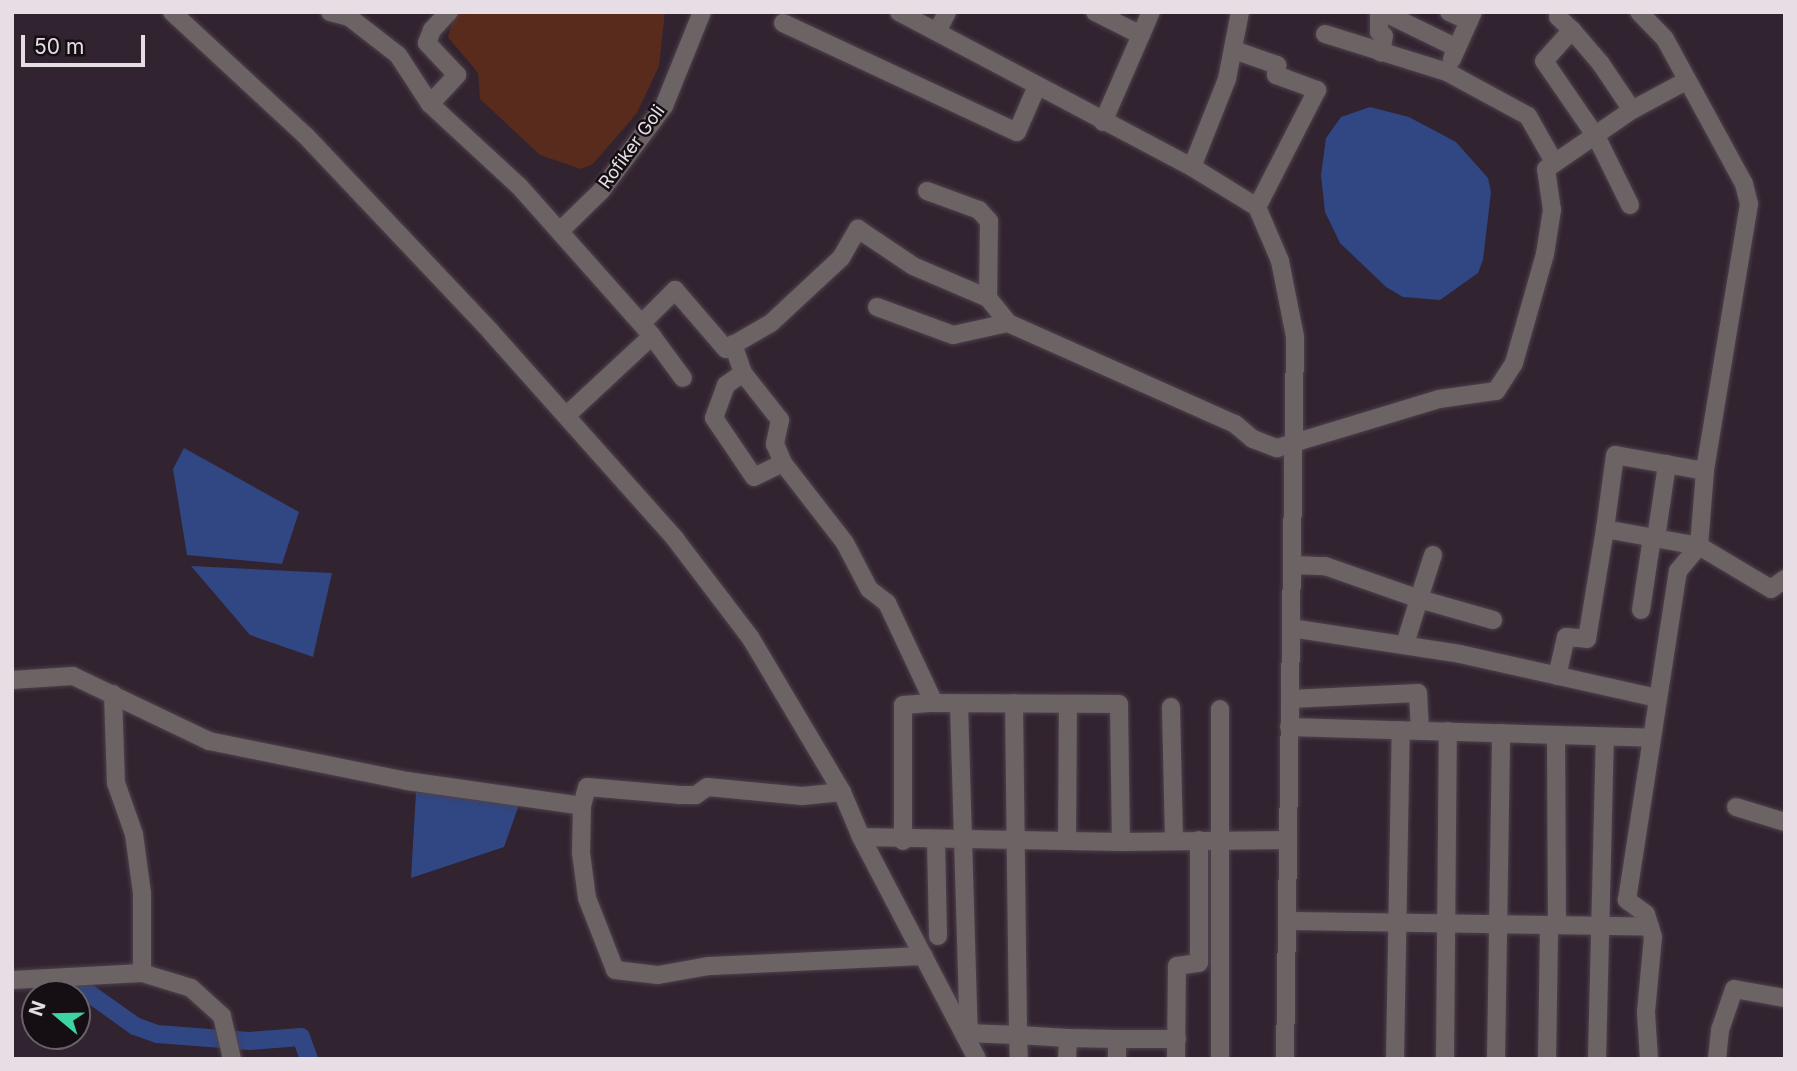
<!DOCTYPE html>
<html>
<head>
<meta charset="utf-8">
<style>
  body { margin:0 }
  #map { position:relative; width:1797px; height:1071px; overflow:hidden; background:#31232f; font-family:Inter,sans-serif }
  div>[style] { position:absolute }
  .green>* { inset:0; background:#582b1d }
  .water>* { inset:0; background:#304783 }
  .canal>* { height:18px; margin:-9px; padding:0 9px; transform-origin:9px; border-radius:9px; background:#304783 }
  .roads { filter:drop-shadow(0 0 2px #4e414c) drop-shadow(0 0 2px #4e414c) }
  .minor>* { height:18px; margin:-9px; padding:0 9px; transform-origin:9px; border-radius:9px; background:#6c6364 }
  span { translate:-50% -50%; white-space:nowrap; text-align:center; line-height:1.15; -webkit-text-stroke:5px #150f14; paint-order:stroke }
  .street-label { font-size:18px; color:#e7dee5 }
  .frame { position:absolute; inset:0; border:14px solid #e7dee5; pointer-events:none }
  .north { position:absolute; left:21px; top:980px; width:70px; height:70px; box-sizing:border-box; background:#150f14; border:2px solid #696268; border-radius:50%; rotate:289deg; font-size:19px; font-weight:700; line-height:28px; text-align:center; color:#e7dee5 }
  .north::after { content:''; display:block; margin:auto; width:24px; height:32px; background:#3ad4a5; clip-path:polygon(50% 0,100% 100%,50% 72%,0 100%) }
  .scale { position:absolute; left:21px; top:35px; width:124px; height:32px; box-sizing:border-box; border:4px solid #e7dee5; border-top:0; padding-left:9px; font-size:21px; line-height:24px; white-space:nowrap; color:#e7dee5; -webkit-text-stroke:5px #150f14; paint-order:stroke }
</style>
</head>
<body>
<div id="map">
  <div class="green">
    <div style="clip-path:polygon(455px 12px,665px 12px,659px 66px,637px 113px,593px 164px,581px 169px,540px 155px,480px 99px,478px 73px,448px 37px)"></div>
  </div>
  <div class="water">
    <div style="clip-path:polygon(1370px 107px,1409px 117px,1456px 142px,1488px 178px,1491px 192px,1483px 260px,1478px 273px,1440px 300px,1403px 297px,1386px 287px,1340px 243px,1325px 212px,1321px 175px,1326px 138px,1341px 117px)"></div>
    <div style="clip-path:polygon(184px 448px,299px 512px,282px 564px,187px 555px,173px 469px)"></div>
    <div style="clip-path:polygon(191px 566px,332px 573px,313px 657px,250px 635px)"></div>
    <div style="clip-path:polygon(416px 792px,521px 799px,504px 847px,411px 878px)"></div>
  </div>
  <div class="canal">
    <div style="left:50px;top:980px;width:34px;rotate:15deg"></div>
    <div style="left:83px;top:989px;width:64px;rotate:35.4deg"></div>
    <div style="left:135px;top:1026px;width:23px;rotate:20deg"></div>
    <div style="left:157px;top:1034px;width:92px;rotate:4.4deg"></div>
    <div style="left:249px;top:1041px;width:52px;rotate:-4.4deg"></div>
    <div style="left:301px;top:1037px;width:23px;rotate:70deg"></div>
  </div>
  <div class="roads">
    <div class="minor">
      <div style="left:172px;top:12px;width:181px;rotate:42.8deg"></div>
      <div style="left:305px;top:135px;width:271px;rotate:46.6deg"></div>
      <div style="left:491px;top:332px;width:278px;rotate:48.3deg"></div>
      <div style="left:676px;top:540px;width:122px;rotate:52.7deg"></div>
      <div style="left:750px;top:637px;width:180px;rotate:59.3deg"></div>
      <div style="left:842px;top:792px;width:49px;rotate:67.1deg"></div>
      <div style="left:861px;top:837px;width:250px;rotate:62.4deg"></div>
      <div style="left:330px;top:12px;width:20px;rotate:15deg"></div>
      <div style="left:349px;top:17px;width:62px;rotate:37.8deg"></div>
      <div style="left:398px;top:55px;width:59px;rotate:56.9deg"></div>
      <div style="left:430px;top:104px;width:121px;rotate:42.7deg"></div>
      <div style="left:519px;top:186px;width:200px;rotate:48.4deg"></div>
      <div style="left:652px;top:336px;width:117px;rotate:137.1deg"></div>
      <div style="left:899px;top:12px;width:331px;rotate:27.9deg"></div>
      <div style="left:1192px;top:167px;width:76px;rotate:31.6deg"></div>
      <div style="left:1257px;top:207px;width:59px;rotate:66.9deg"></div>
      <div style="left:1280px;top:261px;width:77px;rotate:78.8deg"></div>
      <div style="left:1295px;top:337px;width:722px;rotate:90.79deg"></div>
      <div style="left:1095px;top:12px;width:51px;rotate:26.6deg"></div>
      <div style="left:1141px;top:35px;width:95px;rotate:113.6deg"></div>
      <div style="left:1379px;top:12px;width:20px;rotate:90deg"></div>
      <div style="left:1379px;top:32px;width:6px;rotate:39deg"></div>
      <div style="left:1384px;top:36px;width:17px;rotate:100deg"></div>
      <div style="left:1383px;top:12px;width:82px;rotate:25.9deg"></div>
      <div style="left:1449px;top:12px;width:22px;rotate:24deg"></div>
      <div style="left:1639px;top:12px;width:37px;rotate:46deg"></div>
      <div style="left:1665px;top:39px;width:165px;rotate:61.4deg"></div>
      <div style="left:1744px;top:184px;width:21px;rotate:76deg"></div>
      <div style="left:1749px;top:204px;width:271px;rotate:99.4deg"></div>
      <div style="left:1705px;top:471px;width:91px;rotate:-169.9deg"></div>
      <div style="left:1615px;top:455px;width:75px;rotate:97.7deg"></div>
      <div style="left:1605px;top:529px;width:96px;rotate:10.3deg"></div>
      <div style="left:1558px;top:17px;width:19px;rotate:43deg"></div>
      <div style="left:783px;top:23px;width:258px;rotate:25deg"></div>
      <div style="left:1017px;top:132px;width:50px;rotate:-66.5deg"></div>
      <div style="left:937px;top:32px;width:22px;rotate:-63deg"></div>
      <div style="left:1325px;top:34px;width:128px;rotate:17.3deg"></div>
      <div style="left:1447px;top:72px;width:92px;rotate:28.5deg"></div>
      <div style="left:1528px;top:116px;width:53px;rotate:60.5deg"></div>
      <div style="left:1141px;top:35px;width:25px;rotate:-67deg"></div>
      <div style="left:1234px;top:50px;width:46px;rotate:19.2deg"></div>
      <div style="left:1277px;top:65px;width:10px;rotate:96deg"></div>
      <div style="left:1276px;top:75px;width:44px;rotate:20.1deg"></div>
      <div style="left:1317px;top:90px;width:131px;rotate:117.1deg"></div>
      <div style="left:1452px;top:59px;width:51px;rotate:-65.9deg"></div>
      <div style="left:430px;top:104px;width:40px;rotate:-47deg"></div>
      <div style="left:457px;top:75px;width:44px;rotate:-133.2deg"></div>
      <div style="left:427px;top:43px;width:14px;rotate:-69deg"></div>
      <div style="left:432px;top:30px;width:25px;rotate:-47deg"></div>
      <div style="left:1192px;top:167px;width:95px;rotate:-68.3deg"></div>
      <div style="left:1227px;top:79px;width:68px;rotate:-79deg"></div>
      <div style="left:927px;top:191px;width:55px;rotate:20.1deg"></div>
      <div style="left:979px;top:210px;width:15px;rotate:48deg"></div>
      <div style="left:989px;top:221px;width:77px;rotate:90.7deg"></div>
      <div style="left:1630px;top:205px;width:75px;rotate:-116.2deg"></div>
      <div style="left:1597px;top:138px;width:93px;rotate:-124.5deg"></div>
      <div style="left:1544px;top:61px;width:42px;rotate:-47.9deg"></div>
      <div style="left:1572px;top:30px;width:45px;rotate:49.5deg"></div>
      <div style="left:1601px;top:64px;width:55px;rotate:56deg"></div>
      <div style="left:561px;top:230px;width:56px;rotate:-44.3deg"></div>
      <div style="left:601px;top:191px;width:106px;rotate:-53.5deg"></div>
      <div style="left:664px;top:106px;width:101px;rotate:-68deg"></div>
      <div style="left:877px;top:307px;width:81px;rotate:20.2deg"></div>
      <div style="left:953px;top:335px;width:56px;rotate:-12.3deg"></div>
      <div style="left:642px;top:323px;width:47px;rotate:-45deg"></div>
      <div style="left:675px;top:290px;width:78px;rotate:49.2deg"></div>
      <div style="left:726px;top:349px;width:52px;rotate:-30deg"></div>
      <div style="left:771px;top:323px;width:96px;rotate:-42.9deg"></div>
      <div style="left:841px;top:258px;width:34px;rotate:-60deg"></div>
      <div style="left:858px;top:229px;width:66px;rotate:33.9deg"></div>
      <div style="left:913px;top:266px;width:82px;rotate:23.1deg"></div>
      <div style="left:988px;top:298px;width:32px;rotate:51deg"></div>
      <div style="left:1008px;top:323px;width:248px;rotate:24deg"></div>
      <div style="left:1235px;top:424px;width:23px;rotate:40deg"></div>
      <div style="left:1253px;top:439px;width:26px;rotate:21deg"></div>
      <div style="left:1277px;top:448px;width:169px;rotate:-16.8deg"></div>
      <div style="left:1439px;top:399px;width:58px;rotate:-8deg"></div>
      <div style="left:1496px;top:391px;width:33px;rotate:-57deg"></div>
      <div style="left:1514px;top:363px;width:113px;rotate:-74.1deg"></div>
      <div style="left:1545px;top:254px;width:45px;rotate:-81deg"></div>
      <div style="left:1552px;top:210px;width:41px;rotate:-98.3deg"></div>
      <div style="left:1546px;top:169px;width:104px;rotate:-34.5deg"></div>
      <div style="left:1632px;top:110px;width:61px;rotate:-28.2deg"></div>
      <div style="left:652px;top:336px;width:52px;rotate:53.6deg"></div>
      <div style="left:733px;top:344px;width:31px;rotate:71deg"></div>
      <div style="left:743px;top:373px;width:21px;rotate:145deg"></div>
      <div style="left:726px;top:385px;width:35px;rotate:110deg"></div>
      <div style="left:714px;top:418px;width:71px;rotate:55.9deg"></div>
      <div style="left:754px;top:477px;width:32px;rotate:-26deg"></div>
      <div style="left:743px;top:373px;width:60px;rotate:51.8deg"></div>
      <div style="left:780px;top:420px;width:25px;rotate:102deg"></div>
      <div style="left:775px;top:444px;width:21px;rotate:67deg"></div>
      <div style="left:783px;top:463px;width:101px;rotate:52.2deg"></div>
      <div style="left:845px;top:543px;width:52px;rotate:62.4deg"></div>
      <div style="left:869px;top:589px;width:23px;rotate:38deg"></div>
      <div style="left:887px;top:603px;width:110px;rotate:64.8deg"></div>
      <div style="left:934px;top:703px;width:185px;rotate:0.3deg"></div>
      <div style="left:1119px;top:704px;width:138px;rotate:89.2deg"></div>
      <div style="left:1121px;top:842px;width:260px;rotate:-178.9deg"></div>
      <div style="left:1705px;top:471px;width:75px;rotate:94.6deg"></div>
      <div style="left:1699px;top:546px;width:84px;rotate:30.8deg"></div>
      <div style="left:1771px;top:589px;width:17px;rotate:-36deg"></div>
      <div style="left:1656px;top:538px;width:75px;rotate:-81.5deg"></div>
      <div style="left:1433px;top:555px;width:46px;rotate:107.7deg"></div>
      <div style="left:1419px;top:599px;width:77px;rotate:15.8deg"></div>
      <div style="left:1292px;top:565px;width:33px;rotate:2deg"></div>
      <div style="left:1325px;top:566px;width:100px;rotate:19.3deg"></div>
      <div style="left:1419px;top:599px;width:47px;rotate:107.3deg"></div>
      <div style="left:1641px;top:610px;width:74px;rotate:-81.4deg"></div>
      <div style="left:1291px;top:628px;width:171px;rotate:8.7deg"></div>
      <div style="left:1460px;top:654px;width:202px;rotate:12.6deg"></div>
      <div style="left:1557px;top:676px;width:40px;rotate:-77deg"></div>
      <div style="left:1566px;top:637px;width:21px;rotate:5deg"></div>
      <div style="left:1587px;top:639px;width:111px;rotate:-80.7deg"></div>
      <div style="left:12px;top:680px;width:61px;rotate:-3.8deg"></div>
      <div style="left:73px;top:676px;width:151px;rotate:25.5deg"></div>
      <div style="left:209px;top:741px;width:202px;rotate:11.4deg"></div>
      <div style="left:407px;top:781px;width:177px;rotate:8.1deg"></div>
      <div style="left:113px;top:694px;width:89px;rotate:88.1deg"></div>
      <div style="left:116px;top:783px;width:54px;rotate:70.6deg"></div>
      <div style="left:134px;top:834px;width:60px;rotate:82.3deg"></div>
      <div style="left:142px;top:893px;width:80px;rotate:90deg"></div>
      <div style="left:1290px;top:699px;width:128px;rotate:-2.7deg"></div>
      <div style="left:1418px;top:693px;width:37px;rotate:87deg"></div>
      <div style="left:1014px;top:703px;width:332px;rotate:89.3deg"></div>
      <div style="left:1018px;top:1035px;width:50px;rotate:3.4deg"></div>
      <div style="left:959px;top:704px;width:329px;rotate:88.3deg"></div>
      <div style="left:1171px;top:707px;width:133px;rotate:88.7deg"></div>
      <div style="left:1289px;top:727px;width:363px;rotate:1.7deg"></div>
      <div style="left:1556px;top:735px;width:190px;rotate:89.7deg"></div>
      <div style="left:842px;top:792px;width:40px;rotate:174.3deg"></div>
      <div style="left:802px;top:796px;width:95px;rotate:-174.6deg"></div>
      <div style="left:707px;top:787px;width:14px;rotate:144deg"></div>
      <div style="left:696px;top:795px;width:16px;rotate:180deg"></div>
      <div style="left:680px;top:795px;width:93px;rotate:-175.1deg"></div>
      <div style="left:587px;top:787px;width:20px;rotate:105deg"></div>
      <div style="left:582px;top:806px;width:47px;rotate:91.2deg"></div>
      <div style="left:581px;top:853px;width:45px;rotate:82.4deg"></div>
      <div style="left:587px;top:898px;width:77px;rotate:68.7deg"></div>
      <div style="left:615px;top:970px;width:43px;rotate:6.6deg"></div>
      <div style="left:658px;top:975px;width:52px;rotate:-10deg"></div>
      <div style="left:709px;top:966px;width:215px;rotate:-2.7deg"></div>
      <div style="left:1736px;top:807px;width:51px;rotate:17deg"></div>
      <div style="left:936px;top:840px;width:96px;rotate:88.8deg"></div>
      <div style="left:903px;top:841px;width:136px;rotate:-90deg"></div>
      <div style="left:903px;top:705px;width:31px;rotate:-4deg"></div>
      <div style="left:1067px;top:841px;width:137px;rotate:-89.6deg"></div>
      <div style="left:1121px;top:842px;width:167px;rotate:-0.7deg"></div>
      <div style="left:1287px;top:921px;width:363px;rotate:0.9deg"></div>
      <div style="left:12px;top:980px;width:130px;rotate:-3.1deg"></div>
      <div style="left:142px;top:973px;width:51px;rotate:17deg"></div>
      <div style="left:191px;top:988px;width:42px;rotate:42.1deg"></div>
      <div style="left:222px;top:1016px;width:44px;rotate:76.9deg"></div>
      <div style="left:965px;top:1033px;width:53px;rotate:2.2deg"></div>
      <div style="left:1018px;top:1035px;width:24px;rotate:88deg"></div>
      <div style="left:1067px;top:1059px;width:21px;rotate:-87deg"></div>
      <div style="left:1068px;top:1038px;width:49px;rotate:1.2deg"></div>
      <div style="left:1117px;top:1059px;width:20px;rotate:-90deg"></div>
      <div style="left:1117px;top:1039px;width:60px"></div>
      <div style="left:1176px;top:1059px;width:93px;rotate:-89.4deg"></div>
      <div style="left:1177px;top:966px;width:22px;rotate:-8deg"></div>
      <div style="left:1199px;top:963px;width:123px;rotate:-90deg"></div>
      <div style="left:1220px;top:1059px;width:350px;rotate:-90deg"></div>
      <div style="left:1395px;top:1059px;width:329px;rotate:-89deg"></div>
      <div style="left:1445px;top:1059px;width:328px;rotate:-89.5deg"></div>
      <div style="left:1496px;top:1059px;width:326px;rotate:-89.1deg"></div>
      <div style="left:1547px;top:1059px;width:133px;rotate:-89.1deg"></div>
      <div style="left:1597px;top:1059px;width:322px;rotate:-88.6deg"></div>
      <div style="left:1649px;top:1059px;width:47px;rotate:-93.7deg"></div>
      <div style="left:1646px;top:1012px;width:75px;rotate:-84.7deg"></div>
      <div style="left:1653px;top:937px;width:24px;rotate:-107deg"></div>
      <div style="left:1646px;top:914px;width:24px;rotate:-144deg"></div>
      <div style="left:1627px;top:900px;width:333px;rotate:-81.2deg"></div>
      <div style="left:1678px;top:571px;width:33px;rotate:-50deg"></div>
      <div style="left:1717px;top:1059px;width:29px;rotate:-84deg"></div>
      <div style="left:1720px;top:1030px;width:43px;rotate:-71.1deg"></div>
      <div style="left:1734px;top:989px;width:52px;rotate:10deg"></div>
    </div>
  </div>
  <div class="street-label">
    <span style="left:632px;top:147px;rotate:-54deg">Rofiker Goli</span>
  </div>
  <div class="frame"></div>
  <div class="north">N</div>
  <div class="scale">50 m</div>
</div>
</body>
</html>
